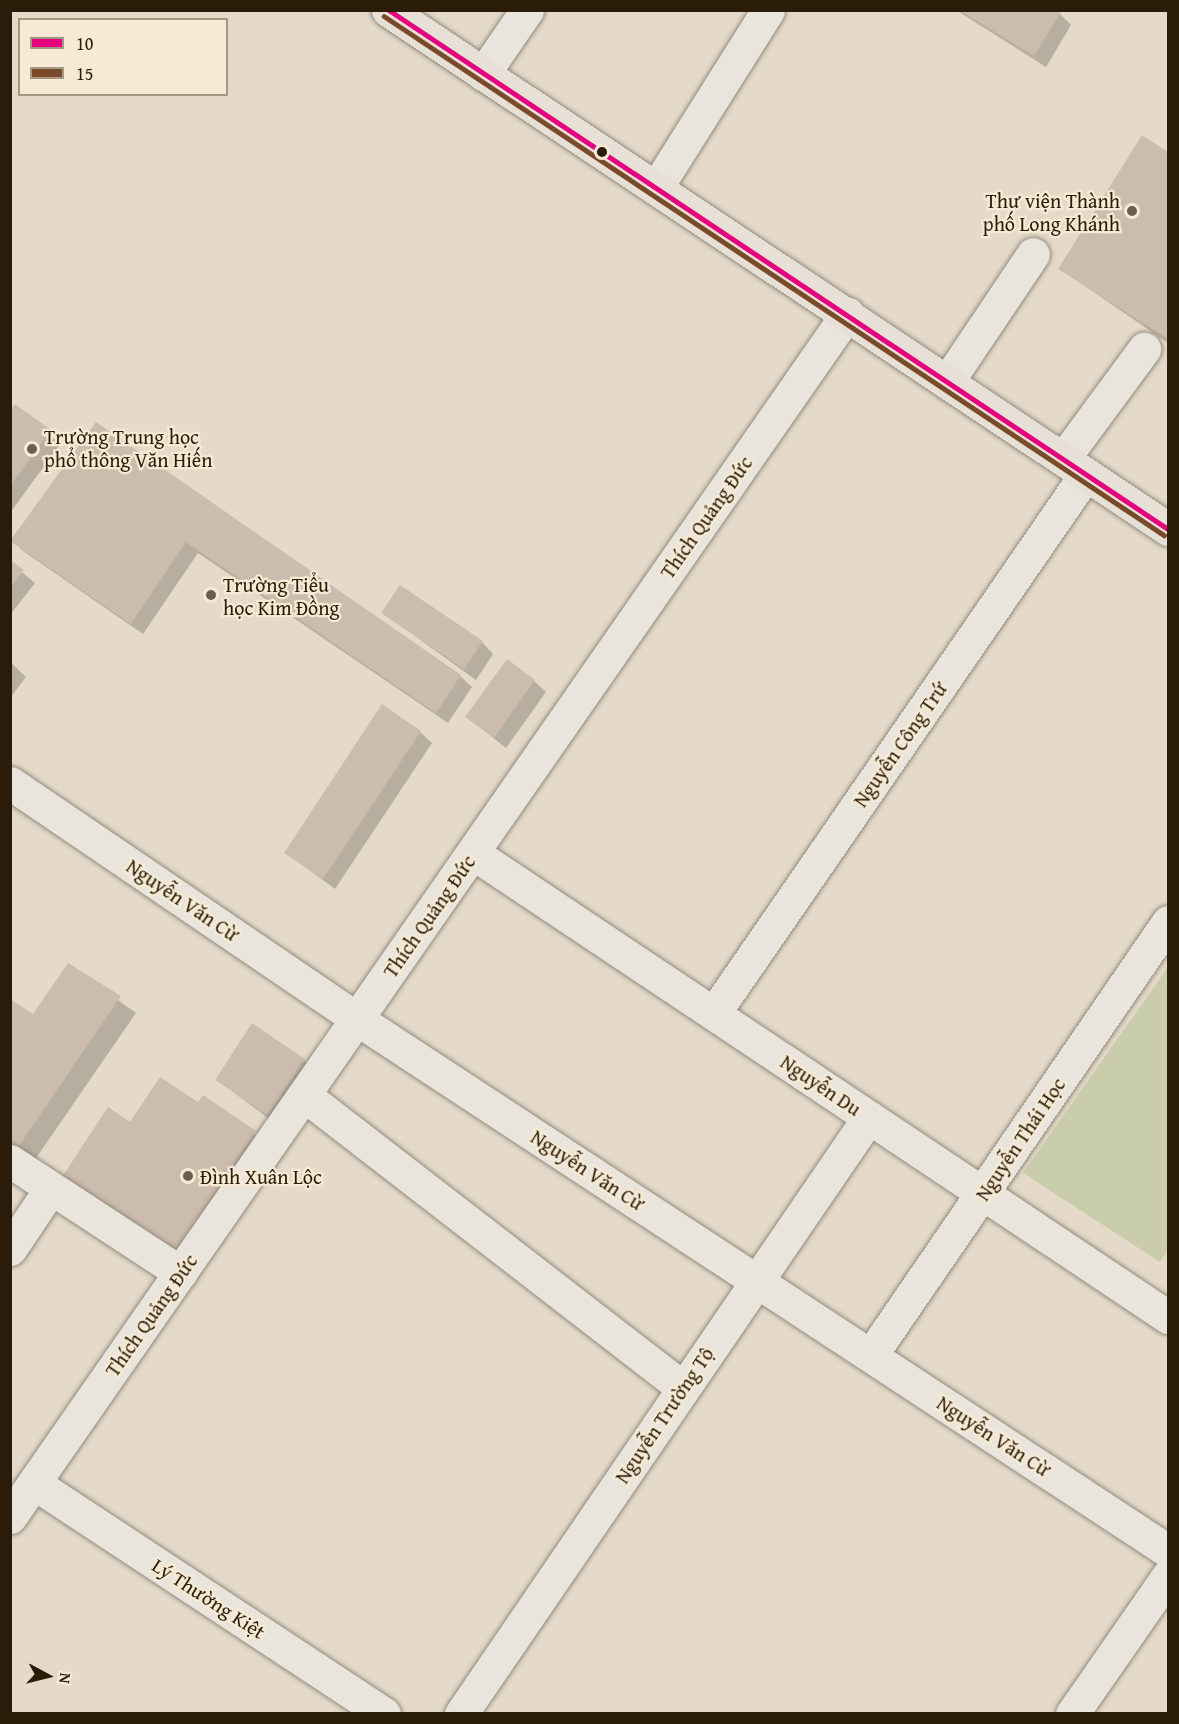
<!DOCTYPE html>
<html>
<head>
<meta charset="utf-8">
<style>
  body { margin:0 }
  #map { position:relative; width:1179px; height:1724px; overflow:hidden; background:#e5dac9; font-family:"Gentium Book Plus",serif }
  div>[style] { position:absolute }
  .green>* { inset:0; background:#cacdac }
  .shadow>* { inset:0; background:#0003 }
  .building>* { inset:0; background:#ccbcae }
  .roads { filter:drop-shadow(0 0 2px #938b7f) drop-shadow(0 0 2px #938b7f) }
  .minor>* { height:33px; margin:-16.5px; padding:0 16.5px; transform-origin:16.5px; border-radius:16.5px; background:#eae5dc }
  .major>* { height:33px; margin:-16.5px; padding:0 16.5px; transform-origin:16.5px; border-radius:16.5px; background:#e7e0d6 }
  .bus-1>* { height:4.5px; margin:-2.25px; padding:0 2.25px; transform-origin:2.25px; border-radius:2.25px; background:#e5007d }
  .bus-2>* { height:4.5px; margin:-2.25px; padding:0 2.25px; transform-origin:2.25px; border-radius:2.25px; background:#7a4b2a }
  .dots>* { width:16px; height:16px; translate:-50% -50%; box-sizing:border-box; border:3px solid #f6ead4; border-radius:50% }
  span { translate:-50% -50%; white-space:nowrap; text-align:center; line-height:1.15; -webkit-text-stroke:4.5px #f6ead4; paint-order:stroke }
  .poi-label { font-size:20px; color:#2b1c09 }
  .right { translate:-100% -50%; text-align:right }
  .left { translate:0 -50%; text-align:left }
  .street-label { font-size:20px; color:#2b1c09 }
  .frame { position:absolute; inset:0; border:12px solid #2b1c09; pointer-events:none }
  .legend { position:absolute; left:18px; top:18px; width:210px; height:78px; box-sizing:border-box; background:#f6ead4; border:2px solid #a59883; margin:0; padding:8px 10px; list-style:none; font-size:18px; color:#2b1c09 }
  .legend li { display:flex; align-items:center; gap:12px; height:30px }
  .legend b { width:30px; border:2px solid #a59883 }
  .north { position:absolute; left:18px; top:1646px; width:60px; height:60px; -webkit-text-stroke:4px #f6ead4; paint-order:stroke; rotate:97deg; font-size:16px; font-weight:700; line-height:24px; text-align:center; color:#2b1c09 }
  .north::after { content:''; display:block; margin:auto; width:21px; height:27px; background:#2b1c09; clip-path:polygon(50% 0,100% 100%,50% 72%,0 100%) }
</style>
</head>
<body>
<div id="map">
  <div class="green">
    <div style="clip-path:polygon(1168px 967px,1168px 1249px,1160px 1262px,1023px 1173px)"></div>
  </div>
  <div class="shadow">
    <div style="clip-path:polygon(956px 10px,1056px 10px,1071px 25px,1046px 67px)"></div>
    <div style="clip-path:polygon(1142px 138px,1168px 154px,1168px 343px,1060px 269px)"></div>
    <div style="clip-path:polygon(10px 413px,61px 443px,10px 513px)"></div>
    <div style="clip-path:polygon(97px 424px,460px 676px,472px 687px,448px 723px,198px 553px,143px 634px,23px 551px,11px 540px)"></div>
    <div style="clip-path:polygon(10px 562px,35px 583px,10px 615px)"></div>
    <div style="clip-path:polygon(383px 613px,482px 642px,493px 654px,476px 680px)"></div>
    <div style="clip-path:polygon(10px 662px,26px 677px,10px 698px)"></div>
    <div style="clip-path:polygon(534px 681px,546px 692px,506px 748px,467px 717px)"></div>
    <div style="clip-path:polygon(420px 732px,432px 743px,335px 889px,286px 853px)"></div>
    <div style="clip-path:polygon(69px 965px,136px 1013px,32px 1164px,10px 1150px,33px 1016px)"></div>
    <div style="clip-path:polygon(304px 1060px,319px 1075px,283px 1129px,217px 1080px)"></div>
    <div style="clip-path:polygon(203px 1097px,267px 1144px,185px 1267px,130px 1124px,198px 1105px)"></div>
  </div>
  <div class="building">
    <div style="clip-path:polygon(959px 10px,1059px 10px,1061px 12px,1034px 56px)"></div>
    <div style="clip-path:polygon(1142px 135px,1168px 152px,1168px 339px,1058px 269px)"></div>
    <div style="clip-path:polygon(15px 404px,51px 430px,10px 486px,10px 410px)"></div>
    <div style="clip-path:polygon(96px 422px,461px 675px,436px 713px,186px 542px,131px 624px,10px 541px)"></div>
    <div style="clip-path:polygon(10px 560px,24px 570px,10px 588px)"></div>
    <div style="clip-path:polygon(400px 585px,483px 641px,464px 669px,381px 613px)"></div>
    <div style="clip-path:polygon(507px 659px,535px 680px,494px 738px,465px 717px)"></div>
    <div style="clip-path:polygon(382px 704px,421px 731px,323px 879px,284px 853px)"></div>
    <div style="clip-path:polygon(68px 963px,121px 996px,16px 1150px,10px 1147px,10px 999px,33px 1014px)"></div>
    <div style="clip-path:polygon(252px 1023px,305px 1059px,267px 1115px,215px 1080px)"></div>
    <div style="clip-path:polygon(160px 1077px,198px 1102px,203px 1095px,256px 1131px,173px 1256px,60px 1180px,108px 1107px,130px 1122px)"></div>
  </div>
  <div class="roads">
    <div class="minor">
      <div style="left:483px;top:74px;width:78px;rotate:-55.5deg"></div>
      <div style="left:656px;top:188px;width:210px;rotate:-57.8deg"></div>
      <div style="left:947px;top:382px;width:154px;rotate:-56.1deg"></div>
      <div style="left:1063px;top:459px;width:137px;rotate:-53.6deg"></div>
      <div style="left:10px;top:783px;width:420px;rotate:34.2deg"></div>
      <div style="left:357px;top:1019px;width:970px;rotate:33.26deg"></div>
      <div style="left:473px;top:853px;width:836px;rotate:33.73deg"></div>
      <div style="left:714px;top:1013px;width:655px;rotate:-55.39deg"></div>
      <div style="left:304px;top:1095px;width:479px;rotate:37.7deg"></div>
      <div style="left:10px;top:1161px;width:204px;rotate:33.2deg"></div>
      <div style="left:10px;top:1249px;width:73px;rotate:-56.1deg"></div>
      <div style="left:871px;top:1355px;width:525px;rotate:-55.55deg"></div>
      <div style="left:34px;top:1483px;width:419px;rotate:33.4deg"></div>
      <div style="left:10px;top:1517px;width:1466px;rotate:-55.17deg"></div>
      <div style="left:461px;top:1714px;width:723px;rotate:-55.65deg"></div>
      <div style="left:1072px;top:1714px;width:168px;rotate:-55.2deg"></div>
    </div>
    <div class="major">
      <div style="left:388px;top:10px;width:937px;rotate:33.64deg"></div>
    </div>
  </div>
  <div class="bus-1">
    <div style="left:389px;top:10px;width:936px;rotate:33.67deg"></div>
  </div>
  <div class="bus-2">
    <div style="left:384px;top:16px;width:937px;rotate:33.64deg"></div>
  </div>
  <div class="dots">
    <div style="left:602px;top:152px;background:#2b1c09"></div>
    <div style="left:1132px;top:211px;background:#6c5e4c"></div>
    <div style="left:32px;top:449px;background:#6c5e4c"></div>
    <div style="left:211px;top:595px;background:#6c5e4c"></div>
    <div style="left:188px;top:1176px;background:#6c5e4c"></div>
  </div>
  <div class="poi-label">
    <span class="right" style="left:1120px;top:212px">Thư viện Thành<br>phố Long Khánh</span>
    <span class="left" style="left:44px;top:448px">Trường Trung học<br>phổ thông Văn Hiến</span>
    <span class="left" style="left:223px;top:596px">Trường Tiểu<br>học Kim Đồng</span>
    <span class="left" style="left:200px;top:1176px">Đình Xuân Lộc</span>
  </div>
  <div class="street-label">
    <span style="left:706px;top:517px;rotate:-55deg">Thích Quảng Đức</span>
    <span style="left:900px;top:744px;rotate:-55deg">Nguyễn Công Trứ</span>
    <span style="left:183px;top:900px;rotate:34deg">Nguyễn Văn Cừ</span>
    <span style="left:429px;top:916px;rotate:-55deg">Thích Quảng Đức</span>
    <span style="left:821px;top:1085px;rotate:34deg">Nguyễn Du</span>
    <span style="left:1020px;top:1139px;rotate:-56deg">Nguyễn Thái Học</span>
    <span style="left:588px;top:1170px;rotate:33deg">Nguyễn Văn Cừ</span>
    <span style="left:151px;top:1315px;rotate:-55deg">Thích Quảng Đức</span>
    <span style="left:664px;top:1415px;rotate:-56deg">Nguyễn Trường Tộ</span>
    <span style="left:994px;top:1436px;rotate:33deg">Nguyễn Văn Cừ</span>
    <span style="left:209px;top:1598px;rotate:33deg">Lý Thường Kiệt</span>
  </div>
  <div class="frame"></div>
  <ul class="legend">
  <li><b style="height:8px;background:#e5007d"></b>10</li>
  <li><b style="height:8px;background:#7a4b2a"></b>15</li>
  </ul>
  <div class="north">N</div>
</div>
</body>
</html>
